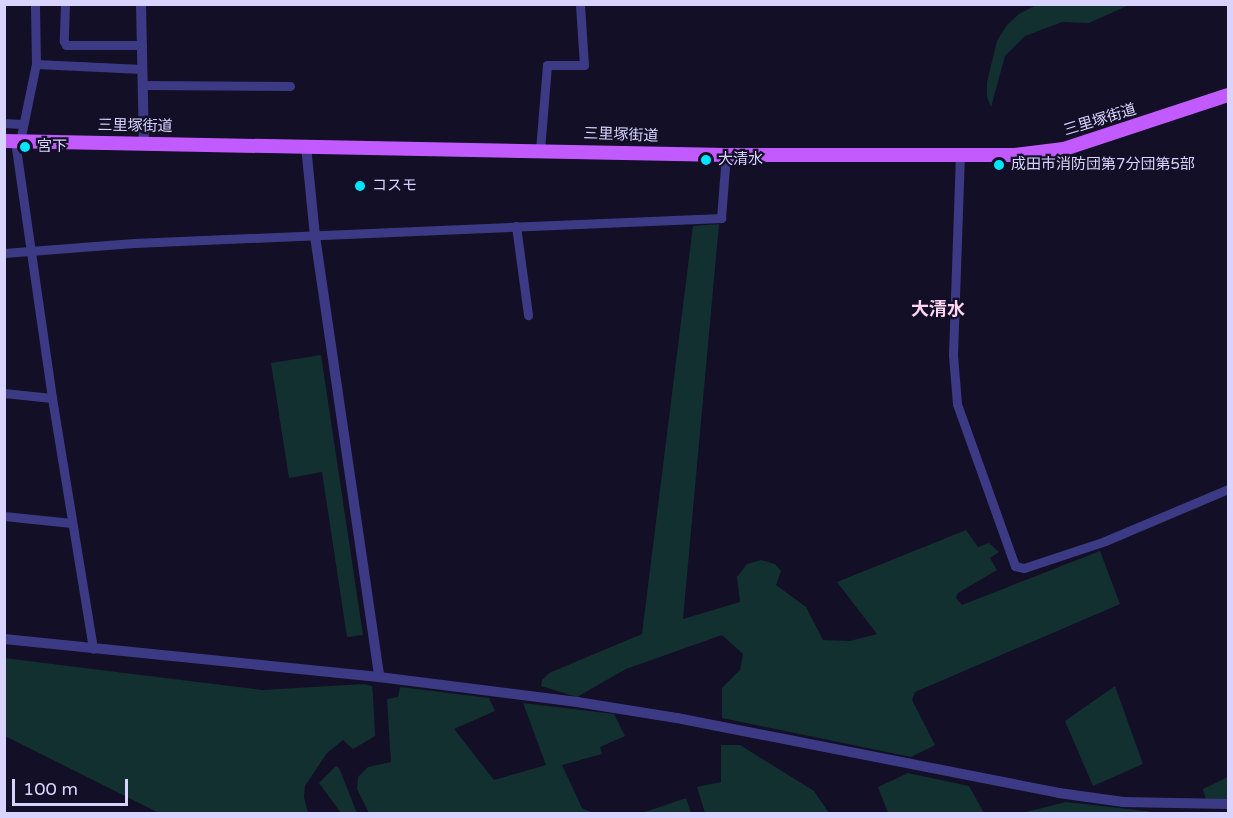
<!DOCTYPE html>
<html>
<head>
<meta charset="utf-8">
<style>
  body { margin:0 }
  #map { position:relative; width:1233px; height:818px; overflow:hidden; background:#130f26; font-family:"Varela Round","Noto Sans JP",sans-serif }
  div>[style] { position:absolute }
  .green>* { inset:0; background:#12302f }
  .minor>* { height:9px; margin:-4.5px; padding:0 4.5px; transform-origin:4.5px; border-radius:4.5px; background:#3d3a85 }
  .tertiary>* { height:10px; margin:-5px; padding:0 5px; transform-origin:5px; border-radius:5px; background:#3d3a85 }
  .primary>* { height:14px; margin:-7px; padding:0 7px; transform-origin:7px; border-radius:7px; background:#c25bff }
  .dots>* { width:16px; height:16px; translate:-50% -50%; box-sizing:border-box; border:3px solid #130f26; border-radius:50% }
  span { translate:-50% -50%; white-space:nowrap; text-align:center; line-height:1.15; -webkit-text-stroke:4.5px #130f26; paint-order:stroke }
  .street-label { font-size:15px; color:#d9d4ff }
  .poi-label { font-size:15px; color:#d9d4ff }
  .left { translate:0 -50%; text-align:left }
  .quarter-label { font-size:18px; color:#ffd6f0; font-weight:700 }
  .frame { position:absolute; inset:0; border:6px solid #d9d4ff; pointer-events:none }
  .scale { position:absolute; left:12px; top:779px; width:116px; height:27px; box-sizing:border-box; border:3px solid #d9d4ff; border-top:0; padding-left:8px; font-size:18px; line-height:21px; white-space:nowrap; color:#d9d4ff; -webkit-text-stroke:4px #130f26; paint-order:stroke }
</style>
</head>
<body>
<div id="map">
  <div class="green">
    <div style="clip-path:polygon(1038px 4px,1129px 5px,1089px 23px,1062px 22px,1025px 36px,1005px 56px,991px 107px,987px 97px,987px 82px,997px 41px,1007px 25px,1019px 14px)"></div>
    <div style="clip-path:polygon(719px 224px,683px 619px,740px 602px,737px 577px,747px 564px,761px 560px,775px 564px,781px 571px,776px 585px,806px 607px,823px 640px,850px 641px,877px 634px,837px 582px,966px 530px,978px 547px,989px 543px,999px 552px,990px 558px,997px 570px,958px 593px,956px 598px,962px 605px,1100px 551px,1120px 604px,915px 692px,912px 700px,935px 745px,911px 757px,722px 718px,722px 688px,740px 670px,743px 654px,722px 635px,626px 669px,577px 697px,541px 686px,542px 680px,549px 673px,642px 634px,693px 226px)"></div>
    <div style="clip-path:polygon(321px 355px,363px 635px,347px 637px,322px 472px,289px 478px,271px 363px)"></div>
    <div style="clip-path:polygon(4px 658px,262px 690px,364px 684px,372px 686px,373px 695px,375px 736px,353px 749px,343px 740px,327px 753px,305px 786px,304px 797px,308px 813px,159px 813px,5px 736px)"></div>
    <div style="clip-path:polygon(1115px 686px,1143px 764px,1093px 786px,1065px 721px)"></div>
    <div style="clip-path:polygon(400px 687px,489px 698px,495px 711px,454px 729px,494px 780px,546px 765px,523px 703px,614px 714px,625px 736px,600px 747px,602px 754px,562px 765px,582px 808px,593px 813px,369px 813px,357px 789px,358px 777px,368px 767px,391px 762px,387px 699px,398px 697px)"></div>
    <div style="clip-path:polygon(721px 745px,740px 745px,814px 791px,829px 813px,705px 813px,697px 787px,721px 782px)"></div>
    <div style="clip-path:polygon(336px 766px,339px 768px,357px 813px,341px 813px,319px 783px)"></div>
    <div style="clip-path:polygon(908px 773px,969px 786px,984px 813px,888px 813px,878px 787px)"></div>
    <div style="clip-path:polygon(1228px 777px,1228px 799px,1206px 800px,1203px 789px)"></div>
    <div style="clip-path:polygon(686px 798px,691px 813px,642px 813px)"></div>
    <div style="clip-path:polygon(1066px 802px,1163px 813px,1022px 813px)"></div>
  </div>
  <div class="minor">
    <div style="left:65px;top:4px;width:37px;rotate:92deg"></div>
    <div style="left:64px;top:41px;width:4px;rotate:63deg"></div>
    <div style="left:66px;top:45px;width:76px"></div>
    <div style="left:36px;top:64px;width:106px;rotate:2.7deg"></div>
    <div style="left:143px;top:85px;width:147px;rotate:0.4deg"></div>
    <div style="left:4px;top:123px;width:18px;rotate:3deg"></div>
    <div style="left:15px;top:141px;width:260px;rotate:81.8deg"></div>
    <div style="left:52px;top:398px;width:254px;rotate:80.7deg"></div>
    <div style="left:20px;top:141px;width:79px;rotate:-78.3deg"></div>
    <div style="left:36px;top:64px;width:60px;rotate:-91deg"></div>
    <div style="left:540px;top:150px;width:85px;rotate:-85.3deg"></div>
    <div style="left:547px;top:65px;width:37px"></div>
    <div style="left:584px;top:65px;width:61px;rotate:-93.8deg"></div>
    <div style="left:960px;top:154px;width:201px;rotate:92deg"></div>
    <div style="left:953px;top:355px;width:49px;rotate:85.3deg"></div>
    <div style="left:957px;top:404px;width:172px;rotate:70.3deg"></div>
    <div style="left:1015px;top:566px;width:9px;rotate:13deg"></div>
    <div style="left:1024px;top:568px;width:85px;rotate:-18.4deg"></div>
    <div style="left:1105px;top:541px;width:134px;rotate:-22.9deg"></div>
    <div style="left:516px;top:226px;width:90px;rotate:82.3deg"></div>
    <div style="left:4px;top:253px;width:130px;rotate:-4.4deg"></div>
    <div style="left:134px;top:243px;width:588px;rotate:-2.44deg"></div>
    <div style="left:721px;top:218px;width:63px;rotate:-85.5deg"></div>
    <div style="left:4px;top:393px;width:48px;rotate:5.9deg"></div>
    <div style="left:4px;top:516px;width:68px;rotate:5.9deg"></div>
  </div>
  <div class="tertiary">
    <div style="left:141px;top:4px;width:139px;rotate:88.8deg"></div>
    <div style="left:306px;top:146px;width:90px;rotate:84.3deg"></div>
    <div style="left:315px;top:236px;width:446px;rotate:81.7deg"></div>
    <div style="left:4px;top:639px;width:377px;rotate:5.8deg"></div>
    <div style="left:379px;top:677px;width:200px;rotate:7.2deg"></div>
    <div style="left:577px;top:702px;width:101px;rotate:9.1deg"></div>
    <div style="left:677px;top:718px;width:389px;rotate:11.1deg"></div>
    <div style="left:1059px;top:793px;width:65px;rotate:8deg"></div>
    <div style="left:1123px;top:802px;width:105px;rotate:1.1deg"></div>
  </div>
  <div class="primary">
    <div style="left:4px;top:141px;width:722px;rotate:1.11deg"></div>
    <div style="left:726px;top:155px;width:289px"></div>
    <div style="left:1015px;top:155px;width:49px;rotate:-7deg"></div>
    <div style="left:1064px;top:149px;width:173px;rotate:-18.2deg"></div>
  </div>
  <div class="dots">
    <div style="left:25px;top:147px;background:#00e5ff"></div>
    <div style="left:706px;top:160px;background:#00e5ff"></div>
    <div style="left:999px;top:165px;background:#00e5ff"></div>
    <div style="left:360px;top:186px;background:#00e5ff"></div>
  </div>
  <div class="street-label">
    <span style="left:1100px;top:120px;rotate:-17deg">三里塚街道</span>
    <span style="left:135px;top:126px;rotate:1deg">三里塚街道</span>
    <span style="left:621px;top:135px;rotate:2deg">三里塚街道</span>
  </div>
  <div class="poi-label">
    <span class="left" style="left:37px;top:147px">宮下</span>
    <span class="left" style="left:718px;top:160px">大清水</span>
    <span class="left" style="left:1011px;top:165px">成田市消防団第7分団第5部</span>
    <span class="left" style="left:372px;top:186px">コスモ</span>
  </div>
  <div class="quarter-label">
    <span style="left:938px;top:309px">大清水</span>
  </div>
  <div class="frame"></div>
  <div class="scale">100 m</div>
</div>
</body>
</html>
